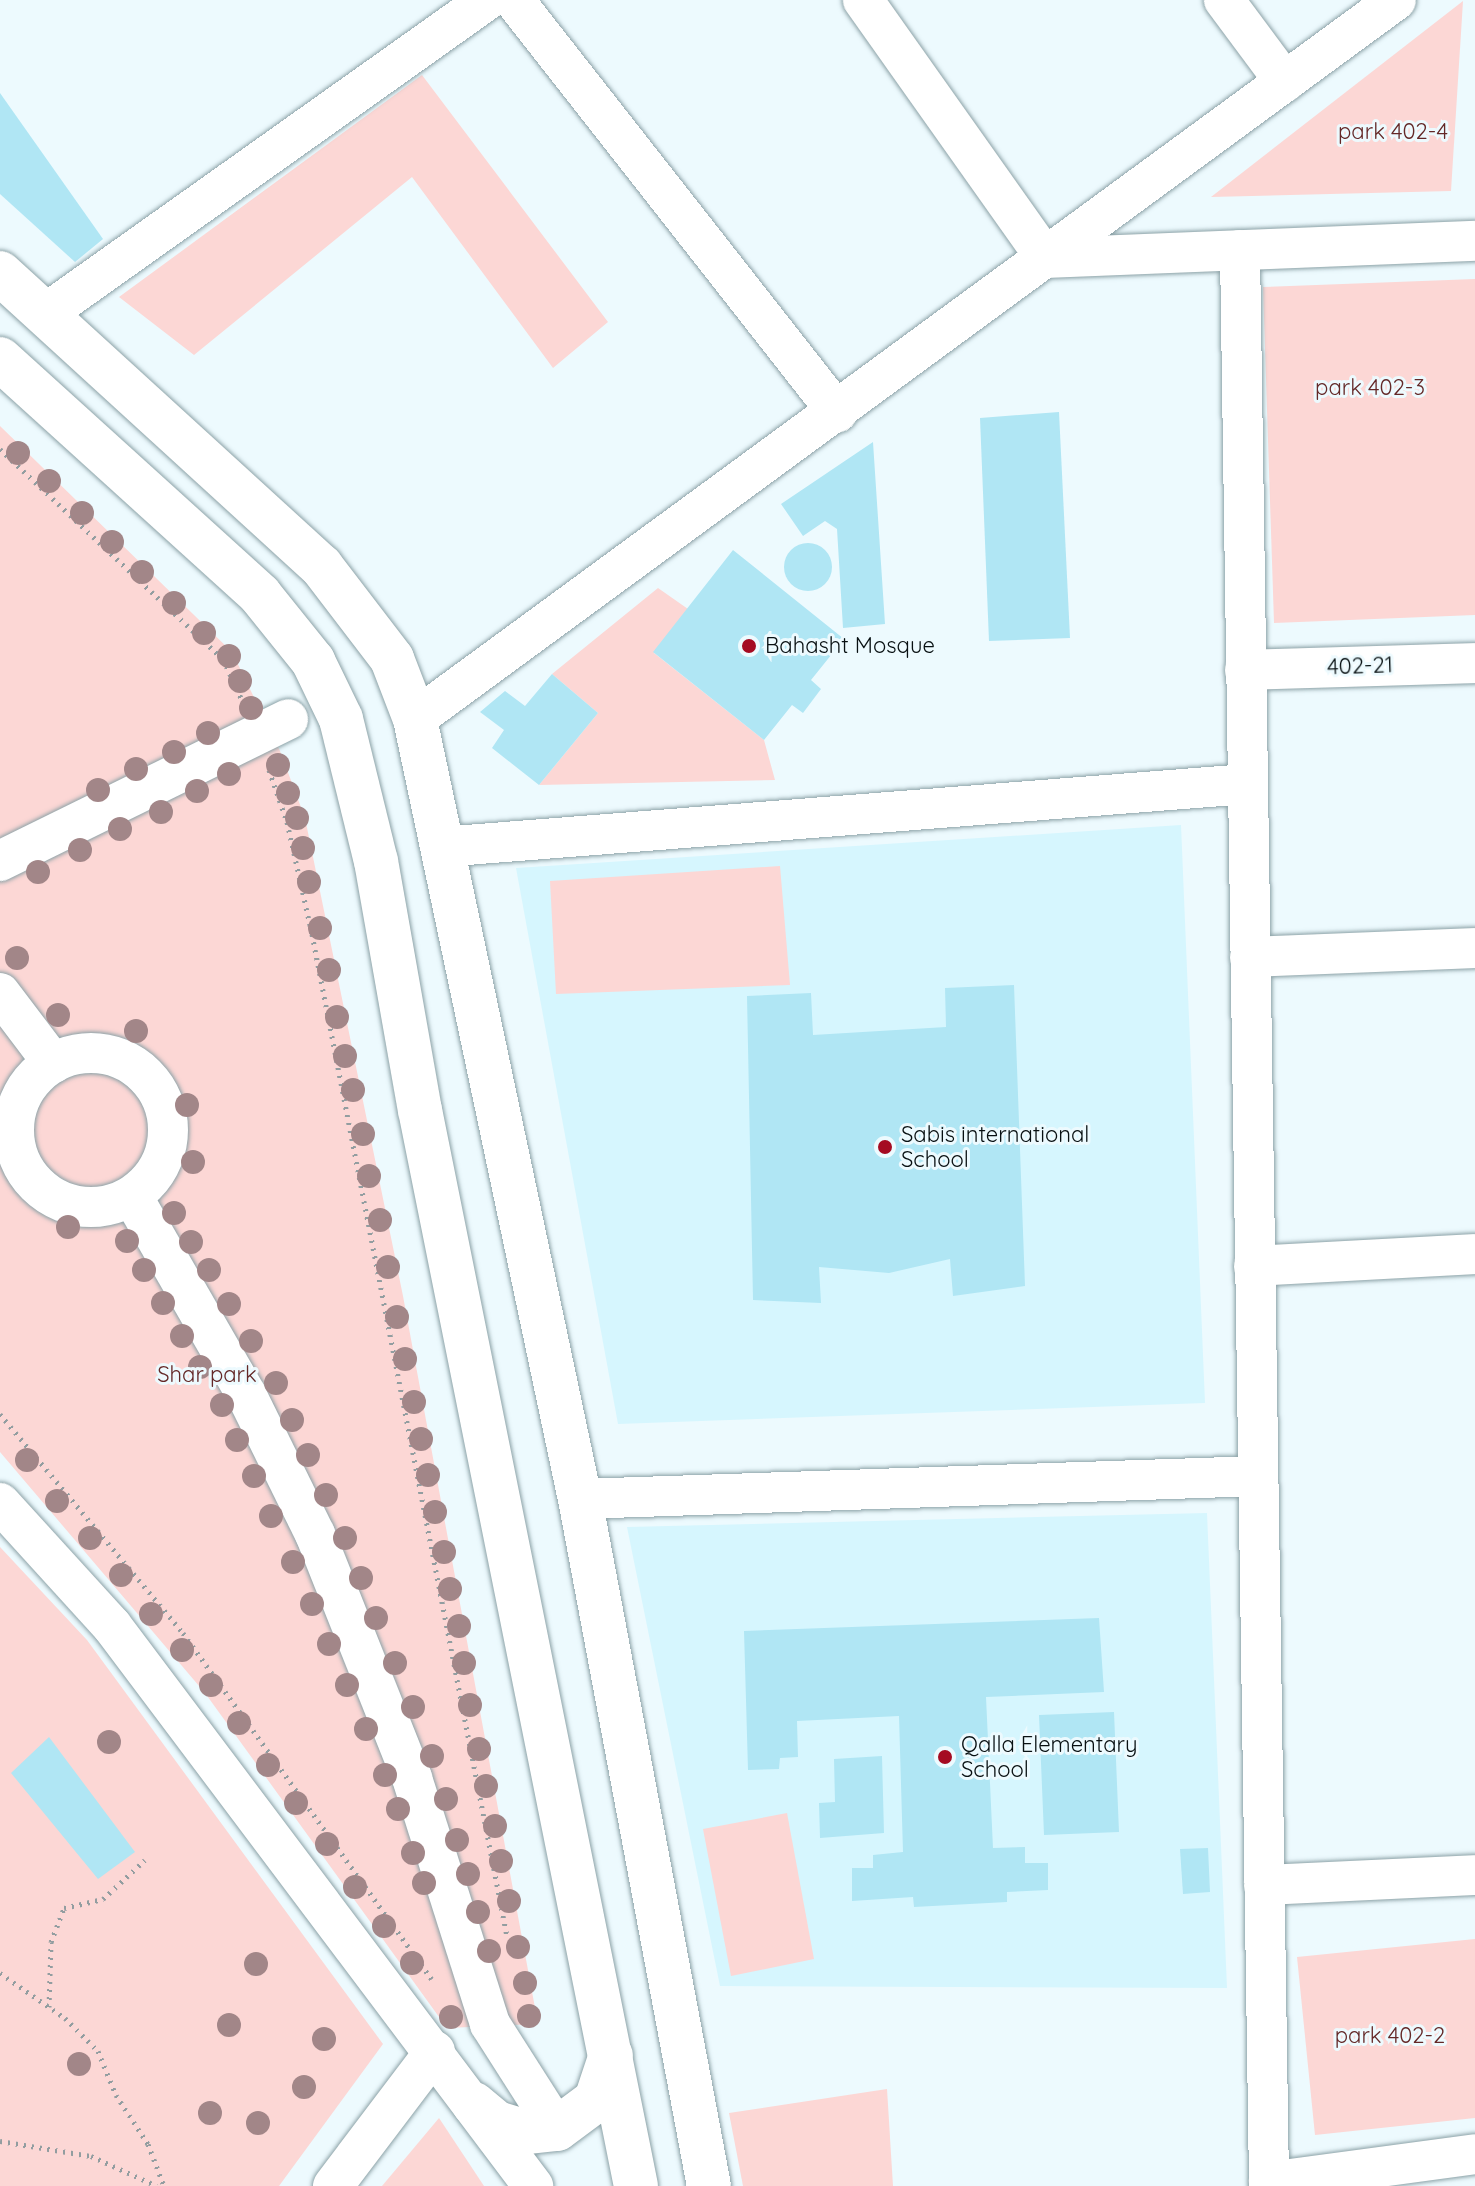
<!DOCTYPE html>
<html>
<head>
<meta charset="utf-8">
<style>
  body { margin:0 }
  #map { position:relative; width:1475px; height:2186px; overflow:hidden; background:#edfafe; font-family:Quicksand,sans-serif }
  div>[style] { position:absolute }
  .built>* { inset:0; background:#d6f6fe }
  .green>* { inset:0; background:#fcd7d5 }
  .building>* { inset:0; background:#b0e6f4 }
  .round { border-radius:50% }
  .path>* { height:5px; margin-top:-2.5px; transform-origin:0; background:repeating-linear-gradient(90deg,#929da0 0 2px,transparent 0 8px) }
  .roads { filter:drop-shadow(0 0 2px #8ca2a7) drop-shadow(0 0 2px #8ca2a7) }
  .minor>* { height:40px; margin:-20px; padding:0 20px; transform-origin:20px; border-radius:20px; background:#fff }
  .minor>.ring { margin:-20px; padding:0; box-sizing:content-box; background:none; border:40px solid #fff; border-radius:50% }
  .major>* { height:44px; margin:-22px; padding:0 22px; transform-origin:22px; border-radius:22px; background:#fff }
  .trees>* { width:24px; height:24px; margin:-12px; border-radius:50%; background:#a28688 }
  .dots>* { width:22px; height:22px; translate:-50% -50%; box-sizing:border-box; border:4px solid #edfafe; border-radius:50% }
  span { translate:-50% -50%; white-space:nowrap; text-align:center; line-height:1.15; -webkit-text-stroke:6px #edfafe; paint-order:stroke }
  .park-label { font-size:22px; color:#642827 }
  .poi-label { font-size:22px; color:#081012 }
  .left { translate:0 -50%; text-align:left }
  .street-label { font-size:22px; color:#081012 }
</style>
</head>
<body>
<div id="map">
  <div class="built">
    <div style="clip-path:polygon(1181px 825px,1205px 1403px,618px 1424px,516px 868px)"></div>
    <div style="clip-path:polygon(1207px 1513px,1227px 1988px,720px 1986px,627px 1527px)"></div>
  </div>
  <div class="green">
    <div style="clip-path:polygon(1463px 1px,1451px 191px,1211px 197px)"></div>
    <div style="clip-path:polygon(422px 75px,608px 322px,553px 368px,412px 177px,194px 355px,119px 297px)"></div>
    <div style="clip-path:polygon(1475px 279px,1475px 615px,1274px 623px,1263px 287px)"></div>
    <div style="clip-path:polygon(0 426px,232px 652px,280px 751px,305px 818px,403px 1296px,538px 2024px,447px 2028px,205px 1693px,0 1452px)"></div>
    <div style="clip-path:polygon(658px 588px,688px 609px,654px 653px,764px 740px,775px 780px,539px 785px,598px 713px,552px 674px)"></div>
    <div style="clip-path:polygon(780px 866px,790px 985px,556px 994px,550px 881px)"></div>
    <div style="clip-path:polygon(0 1547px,87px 1640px,383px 2044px,279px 2186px,0 2186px)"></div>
    <div style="clip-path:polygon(787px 1813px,814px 1959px,731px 1976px,703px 1829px)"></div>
    <div style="clip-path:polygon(1475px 1939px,1475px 2118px,1315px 2135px,1297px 1957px)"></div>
    <div style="clip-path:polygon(887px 2089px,893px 2186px,743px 2186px,729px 2113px)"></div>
    <div style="clip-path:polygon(439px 2118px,484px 2186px,382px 2186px)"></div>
  </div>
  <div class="building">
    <div style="clip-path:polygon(0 93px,103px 239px,75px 262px,0 194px)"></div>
    <div style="clip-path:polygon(1059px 412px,1070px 638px,989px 641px,980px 418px)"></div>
    <div style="clip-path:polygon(873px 442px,885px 624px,843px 628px,837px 529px,825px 521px,803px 536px,781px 504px)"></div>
    <div class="round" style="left:784px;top:543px;width:48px;height:48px"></div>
    <div style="clip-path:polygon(733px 550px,844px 639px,811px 680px,821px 689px,803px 713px,792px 705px,764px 740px,653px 652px)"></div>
    <div style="clip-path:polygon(552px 674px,598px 713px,539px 785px,492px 748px,504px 730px,480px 712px,505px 691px,525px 706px)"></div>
    <div style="clip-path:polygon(1014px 985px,1025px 1286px,953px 1296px,950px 1259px,889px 1273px,819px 1267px,821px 1303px,753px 1300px,747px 996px,811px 993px,813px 1035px,946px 1027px,945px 988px)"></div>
    <div style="clip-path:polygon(1099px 1618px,1104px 1692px,986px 1697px,993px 1848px,1025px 1847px,1025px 1863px,1048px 1863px,1048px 1890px,1007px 1892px,1007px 1902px,914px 1907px,913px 1897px,852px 1901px,852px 1868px,873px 1868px,873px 1855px,903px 1852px,899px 1716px,797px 1721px,798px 1757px,780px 1758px,779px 1769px,748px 1770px,744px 1631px)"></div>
    <div style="clip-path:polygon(1114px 1712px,1119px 1832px,1044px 1835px,1039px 1715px)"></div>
    <div style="clip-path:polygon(49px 1737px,135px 1852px,98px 1879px,11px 1773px)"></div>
    <div style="clip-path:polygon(882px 1756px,884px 1833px,820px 1838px,819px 1803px,835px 1802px,834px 1759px)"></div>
    <div style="clip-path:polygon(1208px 1848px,1210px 1892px,1183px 1894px,1180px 1849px)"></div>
  </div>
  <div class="path">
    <div style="left:0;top:449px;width:306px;rotate:43.3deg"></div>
    <div style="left:223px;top:659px;width:43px;rotate:65.2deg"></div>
    <div style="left:269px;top:770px;width:55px;rotate:70.9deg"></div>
    <div style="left:287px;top:822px;width:115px;rotate:77.4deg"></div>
    <div style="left:312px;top:934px;width:1021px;rotate:78.99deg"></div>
    <div style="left:0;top:1414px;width:285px;rotate:50.1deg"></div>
    <div style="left:183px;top:1633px;width:426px;rotate:54.3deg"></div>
    <div style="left:0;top:1973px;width:79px;rotate:34.7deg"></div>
    <div style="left:65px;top:2018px;width:47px;rotate:45deg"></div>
    <div style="left:98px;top:2051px;width:48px;rotate:67.8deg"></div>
    <div style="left:116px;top:2095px;width:59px;rotate:56.9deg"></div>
    <div style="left:148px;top:2144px;width:45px;rotate:69.1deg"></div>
    <div style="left:49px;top:2007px;width:65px;rotate:-88.2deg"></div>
    <div style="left:51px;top:1942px;width:36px;rotate:-69deg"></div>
    <div style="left:64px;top:1908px;width:40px;rotate:-13deg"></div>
    <div style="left:103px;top:1899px;width:57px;rotate:-42.9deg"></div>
    <div style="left:0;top:2141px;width:92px;rotate:9.4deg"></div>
    <div style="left:91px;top:2156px;width:72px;rotate:24.4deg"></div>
  </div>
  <div class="roads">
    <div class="minor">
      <div style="left:514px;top:0;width:524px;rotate:51.9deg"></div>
      <div style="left:863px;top:0;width:316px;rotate:54.7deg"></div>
      <div style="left:1046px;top:258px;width:429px;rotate:-2.3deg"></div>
      <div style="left:1224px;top:0;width:102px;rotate:53.4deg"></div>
      <div style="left:1240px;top:250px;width:1936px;rotate:89.14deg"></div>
      <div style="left:45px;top:314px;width:542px;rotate:-35.39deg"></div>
      <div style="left:1245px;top:670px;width:230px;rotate:-1.7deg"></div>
      <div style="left:415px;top:719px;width:1216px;rotate:-36.24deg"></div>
      <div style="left:441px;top:847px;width:808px;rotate:-4.47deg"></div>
      <div style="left:0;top:861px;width:321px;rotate:-26.2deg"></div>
      <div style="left:1250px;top:957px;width:225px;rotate:-2.3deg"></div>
      <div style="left:0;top:993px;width:88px;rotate:52.9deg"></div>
      <div class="ring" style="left:14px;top:1053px;width:114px;height:114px"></div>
      <div style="left:132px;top:1196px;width:228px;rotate:60.1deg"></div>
      <div style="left:246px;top:1394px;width:156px;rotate:63.8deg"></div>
      <div style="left:315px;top:1534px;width:263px;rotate:68.3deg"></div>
      <div style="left:412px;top:1778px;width:258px;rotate:72.4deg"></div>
      <div style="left:490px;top:2024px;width:125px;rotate:57.5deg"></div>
      <div style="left:1254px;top:1266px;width:221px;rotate:-3.1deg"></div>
      <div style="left:580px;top:1499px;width:678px;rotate:-1.94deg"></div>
      <div style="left:0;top:1503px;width:166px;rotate:47.7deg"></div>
      <div style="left:112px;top:1626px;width:701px;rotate:53.06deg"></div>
      <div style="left:1264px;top:1885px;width:211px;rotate:-2.7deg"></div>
      <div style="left:1269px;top:2182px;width:208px;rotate:-7.7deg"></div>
      <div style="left:333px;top:2186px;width:169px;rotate:-52.9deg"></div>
    </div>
    <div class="major">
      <div style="left:0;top:273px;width:435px;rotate:42.4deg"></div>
      <div style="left:321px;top:566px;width:117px;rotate:52.6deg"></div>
      <div style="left:392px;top:659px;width:64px;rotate:69deg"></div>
      <div style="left:415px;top:719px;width:797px;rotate:78.06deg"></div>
      <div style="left:580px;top:1499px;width:699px;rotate:79.37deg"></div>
      <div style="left:0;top:359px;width:351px;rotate:42.2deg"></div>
      <div style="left:260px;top:595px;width:85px;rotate:51.2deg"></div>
      <div style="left:313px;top:661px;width:64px;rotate:64.2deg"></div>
      <div style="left:341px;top:719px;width:146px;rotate:76.2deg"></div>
      <div style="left:376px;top:861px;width:253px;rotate:80deg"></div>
      <div style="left:420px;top:1110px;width:1097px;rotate:78.65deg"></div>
      <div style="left:474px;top:2104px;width:30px;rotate:40deg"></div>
      <div style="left:497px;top:2123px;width:31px;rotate:17deg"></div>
      <div style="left:527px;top:2132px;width:30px;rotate:-6deg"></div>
      <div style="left:557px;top:2129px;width:49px;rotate:-36.6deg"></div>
      <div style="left:596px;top:2100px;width:47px;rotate:-71.6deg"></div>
    </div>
  </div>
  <div class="trees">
    <div style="left:18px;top:453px"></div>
    <div style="left:49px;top:481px"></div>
    <div style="left:82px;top:513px"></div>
    <div style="left:112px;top:542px"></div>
    <div style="left:142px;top:572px"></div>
    <div style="left:174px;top:603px"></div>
    <div style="left:204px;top:633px"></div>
    <div style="left:229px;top:656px"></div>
    <div style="left:240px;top:681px"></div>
    <div style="left:251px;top:708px"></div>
    <div style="left:208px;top:733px"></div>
    <div style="left:174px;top:752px"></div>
    <div style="left:278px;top:765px"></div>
    <div style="left:136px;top:769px"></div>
    <div style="left:229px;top:774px"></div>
    <div style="left:98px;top:790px"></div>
    <div style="left:197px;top:791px"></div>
    <div style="left:288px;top:793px"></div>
    <div style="left:161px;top:812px"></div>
    <div style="left:297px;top:818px"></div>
    <div style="left:120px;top:829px"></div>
    <div style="left:303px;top:848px"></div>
    <div style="left:80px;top:850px"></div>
    <div style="left:38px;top:872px"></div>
    <div style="left:309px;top:882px"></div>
    <div style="left:320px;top:928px"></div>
    <div style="left:17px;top:958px"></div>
    <div style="left:329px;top:970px"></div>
    <div style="left:58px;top:1015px"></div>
    <div style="left:337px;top:1017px"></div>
    <div style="left:136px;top:1031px"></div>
    <div style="left:345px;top:1056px"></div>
    <div style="left:353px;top:1090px"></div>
    <div style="left:187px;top:1105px"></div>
    <div style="left:363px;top:1134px"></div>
    <div style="left:193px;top:1162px"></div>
    <div style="left:369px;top:1176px"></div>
    <div style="left:174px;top:1213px"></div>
    <div style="left:380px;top:1220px"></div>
    <div style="left:68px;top:1227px"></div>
    <div style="left:127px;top:1241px"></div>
    <div style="left:191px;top:1242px"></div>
    <div style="left:388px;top:1267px"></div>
    <div style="left:144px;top:1270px"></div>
    <div style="left:209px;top:1270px"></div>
    <div style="left:163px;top:1303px"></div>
    <div style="left:229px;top:1304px"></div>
    <div style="left:397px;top:1317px"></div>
    <div style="left:182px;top:1336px"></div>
    <div style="left:251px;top:1341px"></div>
    <div style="left:405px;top:1359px"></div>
    <div style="left:200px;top:1367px"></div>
    <div style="left:276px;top:1383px"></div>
    <div style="left:414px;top:1402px"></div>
    <div style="left:222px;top:1405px"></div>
    <div style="left:292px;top:1420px"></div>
    <div style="left:421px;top:1439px"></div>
    <div style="left:237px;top:1440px"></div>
    <div style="left:308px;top:1455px"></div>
    <div style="left:27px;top:1460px"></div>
    <div style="left:428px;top:1475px"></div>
    <div style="left:254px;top:1476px"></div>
    <div style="left:326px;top:1495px"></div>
    <div style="left:57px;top:1501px"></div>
    <div style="left:435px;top:1512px"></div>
    <div style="left:271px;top:1516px"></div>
    <div style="left:90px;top:1538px"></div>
    <div style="left:345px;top:1538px"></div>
    <div style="left:444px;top:1552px"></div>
    <div style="left:293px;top:1562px"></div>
    <div style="left:121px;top:1575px"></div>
    <div style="left:361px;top:1578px"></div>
    <div style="left:450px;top:1589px"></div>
    <div style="left:312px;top:1604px"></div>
    <div style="left:151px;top:1614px"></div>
    <div style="left:376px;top:1618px"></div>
    <div style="left:459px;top:1626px"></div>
    <div style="left:329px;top:1644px"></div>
    <div style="left:182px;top:1650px"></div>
    <div style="left:395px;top:1663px"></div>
    <div style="left:464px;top:1663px"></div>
    <div style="left:211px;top:1685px"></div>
    <div style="left:347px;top:1685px"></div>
    <div style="left:470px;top:1705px"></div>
    <div style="left:413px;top:1707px"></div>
    <div style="left:239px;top:1723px"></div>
    <div style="left:366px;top:1729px"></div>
    <div style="left:109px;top:1742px"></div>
    <div style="left:479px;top:1749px"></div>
    <div style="left:432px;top:1756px"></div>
    <div style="left:268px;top:1765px"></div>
    <div style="left:385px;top:1775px"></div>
    <div style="left:486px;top:1786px"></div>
    <div style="left:446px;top:1799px"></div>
    <div style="left:296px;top:1803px"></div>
    <div style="left:398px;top:1809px"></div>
    <div style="left:495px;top:1826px"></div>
    <div style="left:457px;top:1840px"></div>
    <div style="left:327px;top:1844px"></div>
    <div style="left:413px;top:1853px"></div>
    <div style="left:501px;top:1861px"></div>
    <div style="left:468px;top:1874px"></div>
    <div style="left:424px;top:1883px"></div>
    <div style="left:355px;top:1887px"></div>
    <div style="left:509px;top:1901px"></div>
    <div style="left:478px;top:1912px"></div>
    <div style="left:384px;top:1926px"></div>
    <div style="left:518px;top:1947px"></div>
    <div style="left:489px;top:1951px"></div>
    <div style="left:412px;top:1963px"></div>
    <div style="left:256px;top:1964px"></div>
    <div style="left:525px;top:1983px"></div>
    <div style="left:529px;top:2016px"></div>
    <div style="left:451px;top:2017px"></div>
    <div style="left:229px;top:2025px"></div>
    <div style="left:324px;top:2039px"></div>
    <div style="left:79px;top:2064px"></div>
    <div style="left:304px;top:2087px"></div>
    <div style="left:210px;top:2113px"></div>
    <div style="left:258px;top:2123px"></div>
  </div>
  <div class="dots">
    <div style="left:749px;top:646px;background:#a50b22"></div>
    <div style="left:885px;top:1147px;background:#a50b22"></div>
    <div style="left:945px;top:1757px;background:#a50b22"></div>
  </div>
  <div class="park-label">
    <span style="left:1393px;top:132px">park 402-4</span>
    <span style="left:1370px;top:388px">park 402-3</span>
    <span style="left:207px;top:1375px">Shar park</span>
    <span style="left:1390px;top:2036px">park 402-2</span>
  </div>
  <div class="poi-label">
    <span class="left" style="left:765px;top:646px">Bahasht Mosque</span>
    <span class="left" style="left:901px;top:1147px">Sabis international<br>School</span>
    <span class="left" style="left:961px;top:1757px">Qalla Elementary<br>School</span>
  </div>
  <div class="street-label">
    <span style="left:1360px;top:666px;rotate:-2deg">402-21</span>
  </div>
</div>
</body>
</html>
